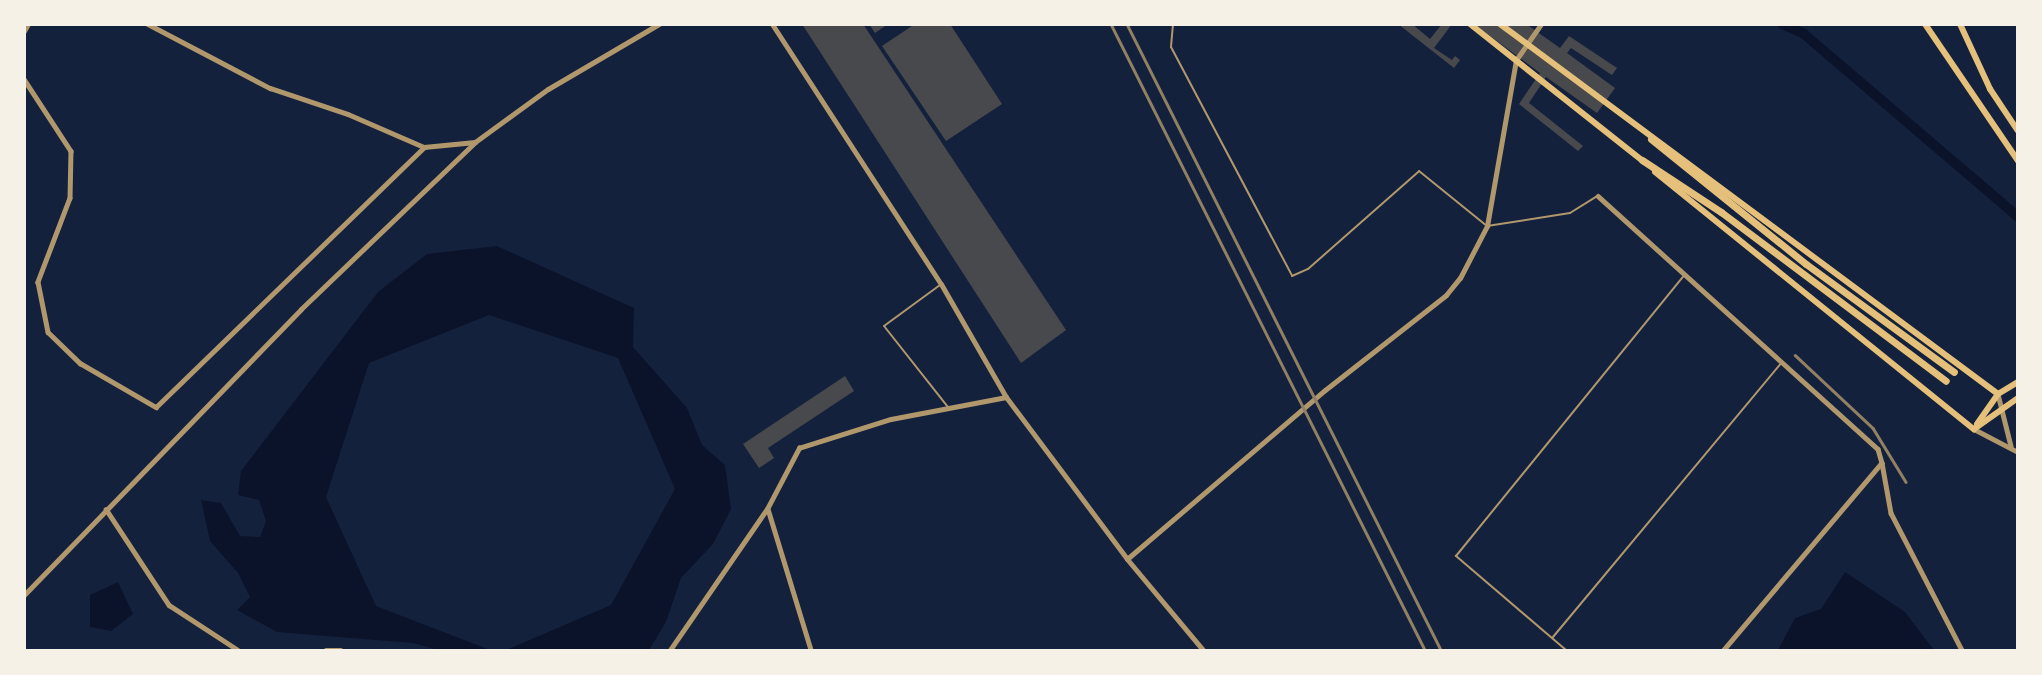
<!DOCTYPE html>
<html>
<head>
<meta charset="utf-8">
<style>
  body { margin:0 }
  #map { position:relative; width:2042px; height:675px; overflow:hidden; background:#14213d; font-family:Montserrat,sans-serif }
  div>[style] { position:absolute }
  .water>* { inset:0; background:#0b132b }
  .canal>* { height:10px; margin:-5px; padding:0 5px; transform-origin:5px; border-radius:5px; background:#0b132b }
  .building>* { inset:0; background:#48494c }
  .service>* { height:2px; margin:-1px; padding:0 1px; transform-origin:1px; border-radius:1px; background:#b1986c }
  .minor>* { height:4.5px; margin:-2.25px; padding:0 2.25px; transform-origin:2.25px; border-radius:2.25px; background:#b1986c }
  .tertiary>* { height:5px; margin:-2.5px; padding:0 2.5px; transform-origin:2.5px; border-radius:2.5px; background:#b1986c }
  .primary>* { height:6px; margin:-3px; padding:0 3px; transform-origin:3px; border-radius:3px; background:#e5c07b }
  .trunk>* { height:7px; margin:-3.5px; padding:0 3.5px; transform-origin:3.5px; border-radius:3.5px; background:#e5c07b }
  .rail>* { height:2.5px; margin:-1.25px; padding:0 1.25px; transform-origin:1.25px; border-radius:1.25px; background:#918062 }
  span { translate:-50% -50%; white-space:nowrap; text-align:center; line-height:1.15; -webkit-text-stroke:6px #f6f1e7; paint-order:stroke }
  .frame { position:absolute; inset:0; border:26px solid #f6f1e7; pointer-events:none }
</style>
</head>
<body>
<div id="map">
  <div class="water">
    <div style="clip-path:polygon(497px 246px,634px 308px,633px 347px,687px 408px,702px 445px,725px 465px,731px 509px,713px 544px,681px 578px,666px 622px,649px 650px,506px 650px,611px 605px,675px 489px,618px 358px,489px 315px,369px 363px,326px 497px,376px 606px,490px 650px,438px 650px,413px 643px,277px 632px,237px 610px,250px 597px,238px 573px,210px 541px,201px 500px,221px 503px,240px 536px,260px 537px,266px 521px,259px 500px,238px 495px,241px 471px,378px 292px,427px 254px)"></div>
    <div style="clip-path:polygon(1845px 572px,1905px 612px,1934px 650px,1778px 650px,1795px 618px,1821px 609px)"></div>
    <div style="clip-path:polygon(118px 582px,133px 614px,111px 631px,90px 627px,90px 595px)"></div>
  </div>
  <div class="canal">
    <div style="left:1782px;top:24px;width:24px;rotate:24deg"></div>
    <div style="left:1804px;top:34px;width:282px;rotate:40.5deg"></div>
  </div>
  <div class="building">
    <div style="clip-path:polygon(802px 24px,863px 24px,1066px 330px,1021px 363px)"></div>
    <div style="clip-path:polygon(869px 24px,888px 24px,875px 33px)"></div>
    <div style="clip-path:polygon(915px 24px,950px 24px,1002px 104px,946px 141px,882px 46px)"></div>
    <div style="clip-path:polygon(1398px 24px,1412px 24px,1430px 39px,1442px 24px,1452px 24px,1434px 48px,1452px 60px,1455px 56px,1460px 60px,1454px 68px)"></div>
    <div style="clip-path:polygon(1474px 24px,1526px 24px,1560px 48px,1569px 36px,1617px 68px,1612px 75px,1571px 48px,1567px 53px,1615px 88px,1597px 113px,1546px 77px,1529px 103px,1583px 146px,1578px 151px,1519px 104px,1540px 73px)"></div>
    <div style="clip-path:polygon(845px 376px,854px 391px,768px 448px,774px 458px,759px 468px,743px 444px)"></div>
  </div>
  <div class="service">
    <div style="left:1173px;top:24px;width:23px;rotate:95deg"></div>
    <div style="left:1171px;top:47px;width:259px;rotate:62.1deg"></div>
    <div style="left:1292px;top:276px;width:17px;rotate:-24deg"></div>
    <div style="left:1308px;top:269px;width:148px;rotate:-41.4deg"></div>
    <div style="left:1419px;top:171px;width:87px;rotate:39deg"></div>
    <div style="left:1487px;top:226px;width:84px;rotate:-8.9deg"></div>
    <div style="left:1570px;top:213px;width:31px;rotate:-32deg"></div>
    <div style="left:940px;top:285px;width:69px;rotate:143.8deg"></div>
    <div style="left:884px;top:326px;width:103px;rotate:51.7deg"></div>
    <div style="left:1553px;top:637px;width:358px;rotate:-50.2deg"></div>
    <div style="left:1566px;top:650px;width:145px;rotate:-139.5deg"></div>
    <div style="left:1456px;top:556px;width:362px;rotate:-50.9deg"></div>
  </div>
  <div class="minor">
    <div style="left:148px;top:24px;width:138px;rotate:27.7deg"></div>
    <div style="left:270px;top:88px;width:82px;rotate:18.4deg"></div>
    <div style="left:348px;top:114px;width:83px;rotate:23.5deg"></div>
    <div style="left:424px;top:147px;width:51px;rotate:-5.6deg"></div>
    <div style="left:24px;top:31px;width:8px;rotate:-60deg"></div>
    <div style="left:24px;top:79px;width:86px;rotate:56.9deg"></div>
    <div style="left:71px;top:151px;width:47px;rotate:91.2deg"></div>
    <div style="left:70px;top:198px;width:90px;rotate:110.9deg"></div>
    <div style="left:38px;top:282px;width:51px;rotate:78.7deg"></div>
    <div style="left:48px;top:332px;width:45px;rotate:44.1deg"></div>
    <div style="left:80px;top:363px;width:88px;rotate:30.1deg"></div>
    <div style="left:156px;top:407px;width:373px;rotate:-44.1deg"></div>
    <div style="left:1598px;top:196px;width:377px;rotate:42.1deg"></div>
    <div style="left:1878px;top:449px;width:15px;rotate:74deg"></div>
    <div style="left:1882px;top:463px;width:245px;rotate:130.2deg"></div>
    <div style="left:1998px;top:394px;width:54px;rotate:76deg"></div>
    <div style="left:1974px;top:429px;width:50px;rotate:27.6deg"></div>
    <div style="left:1882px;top:463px;width:51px;rotate:79.8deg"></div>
    <div style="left:1891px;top:513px;width:154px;rotate:62.6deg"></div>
    <div style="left:106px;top:509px;width:115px;rotate:56.7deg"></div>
    <div style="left:169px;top:605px;width:82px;rotate:33.1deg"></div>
    <div style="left:768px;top:509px;width:147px;rotate:73deg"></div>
    <div style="left:326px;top:650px;width:15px"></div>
    <div style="left:670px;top:650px;width:171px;rotate:-55.5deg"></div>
    <div style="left:767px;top:509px;width:69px;rotate:-62.3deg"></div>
    <div style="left:799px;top:448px;width:96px;rotate:-17.5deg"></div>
    <div style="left:891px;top:419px;width:117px;rotate:-10.8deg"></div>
  </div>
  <div class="tertiary">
    <div style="left:772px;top:24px;width:310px;rotate:57deg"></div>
    <div style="left:941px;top:284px;width:130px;rotate:60.1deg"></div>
    <div style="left:1006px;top:397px;width:202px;rotate:53.2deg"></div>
    <div style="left:1127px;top:559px;width:119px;rotate:50.1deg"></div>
    <div style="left:1127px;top:559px;width:260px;rotate:-40.5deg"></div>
    <div style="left:1325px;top:390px;width:154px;rotate:-38.1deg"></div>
    <div style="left:1446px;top:295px;width:22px;rotate:-51deg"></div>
    <div style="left:1460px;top:278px;width:59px;rotate:-62.6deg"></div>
    <div style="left:1487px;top:226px;width:169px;rotate:-80.1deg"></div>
    <div style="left:1516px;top:60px;width:44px;rotate:-55.2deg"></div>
    <div style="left:24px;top:595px;width:398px;rotate:-45.9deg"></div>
    <div style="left:301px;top:309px;width:241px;rotate:-43.8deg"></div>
    <div style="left:475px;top:142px;width:90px;rotate:-36deg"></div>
    <div style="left:548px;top:89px;width:129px;rotate:-30.4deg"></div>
  </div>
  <div class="primary">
    <div style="left:1470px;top:24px;width:222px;rotate:38.4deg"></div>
    <div style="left:1500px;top:24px;width:620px;rotate:36.61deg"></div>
    <div style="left:1998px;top:394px;width:23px;rotate:-31deg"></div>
    <div style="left:1925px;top:24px;width:166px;rotate:55.8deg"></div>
    <div style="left:1960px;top:24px;width:72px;rotate:65.2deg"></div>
    <div style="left:1990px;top:89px;width:50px;rotate:56.3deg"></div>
    <div style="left:1655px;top:172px;width:410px;rotate:38.9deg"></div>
    <div style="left:1977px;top:424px;width:37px;rotate:-55deg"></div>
    <div style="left:1974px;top:429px;width:54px;rotate:-35.2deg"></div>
  </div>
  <div class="trunk">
    <div style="left:1651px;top:139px;width:199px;rotate:38.9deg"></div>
    <div style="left:1806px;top:264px;width:183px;rotate:36.1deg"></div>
    <div style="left:1642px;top:160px;width:95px;rotate:33.4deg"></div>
    <div style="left:1721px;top:212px;width:281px;rotate:36.9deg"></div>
  </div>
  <div class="rail">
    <div style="left:1111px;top:24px;width:700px;rotate:63.36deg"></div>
    <div style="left:1127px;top:24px;width:700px;rotate:63.36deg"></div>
    <div style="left:1795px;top:355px;width:107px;rotate:43.1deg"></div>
    <div style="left:1873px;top:428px;width:63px;rotate:58.6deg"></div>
  </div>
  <div class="frame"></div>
</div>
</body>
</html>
